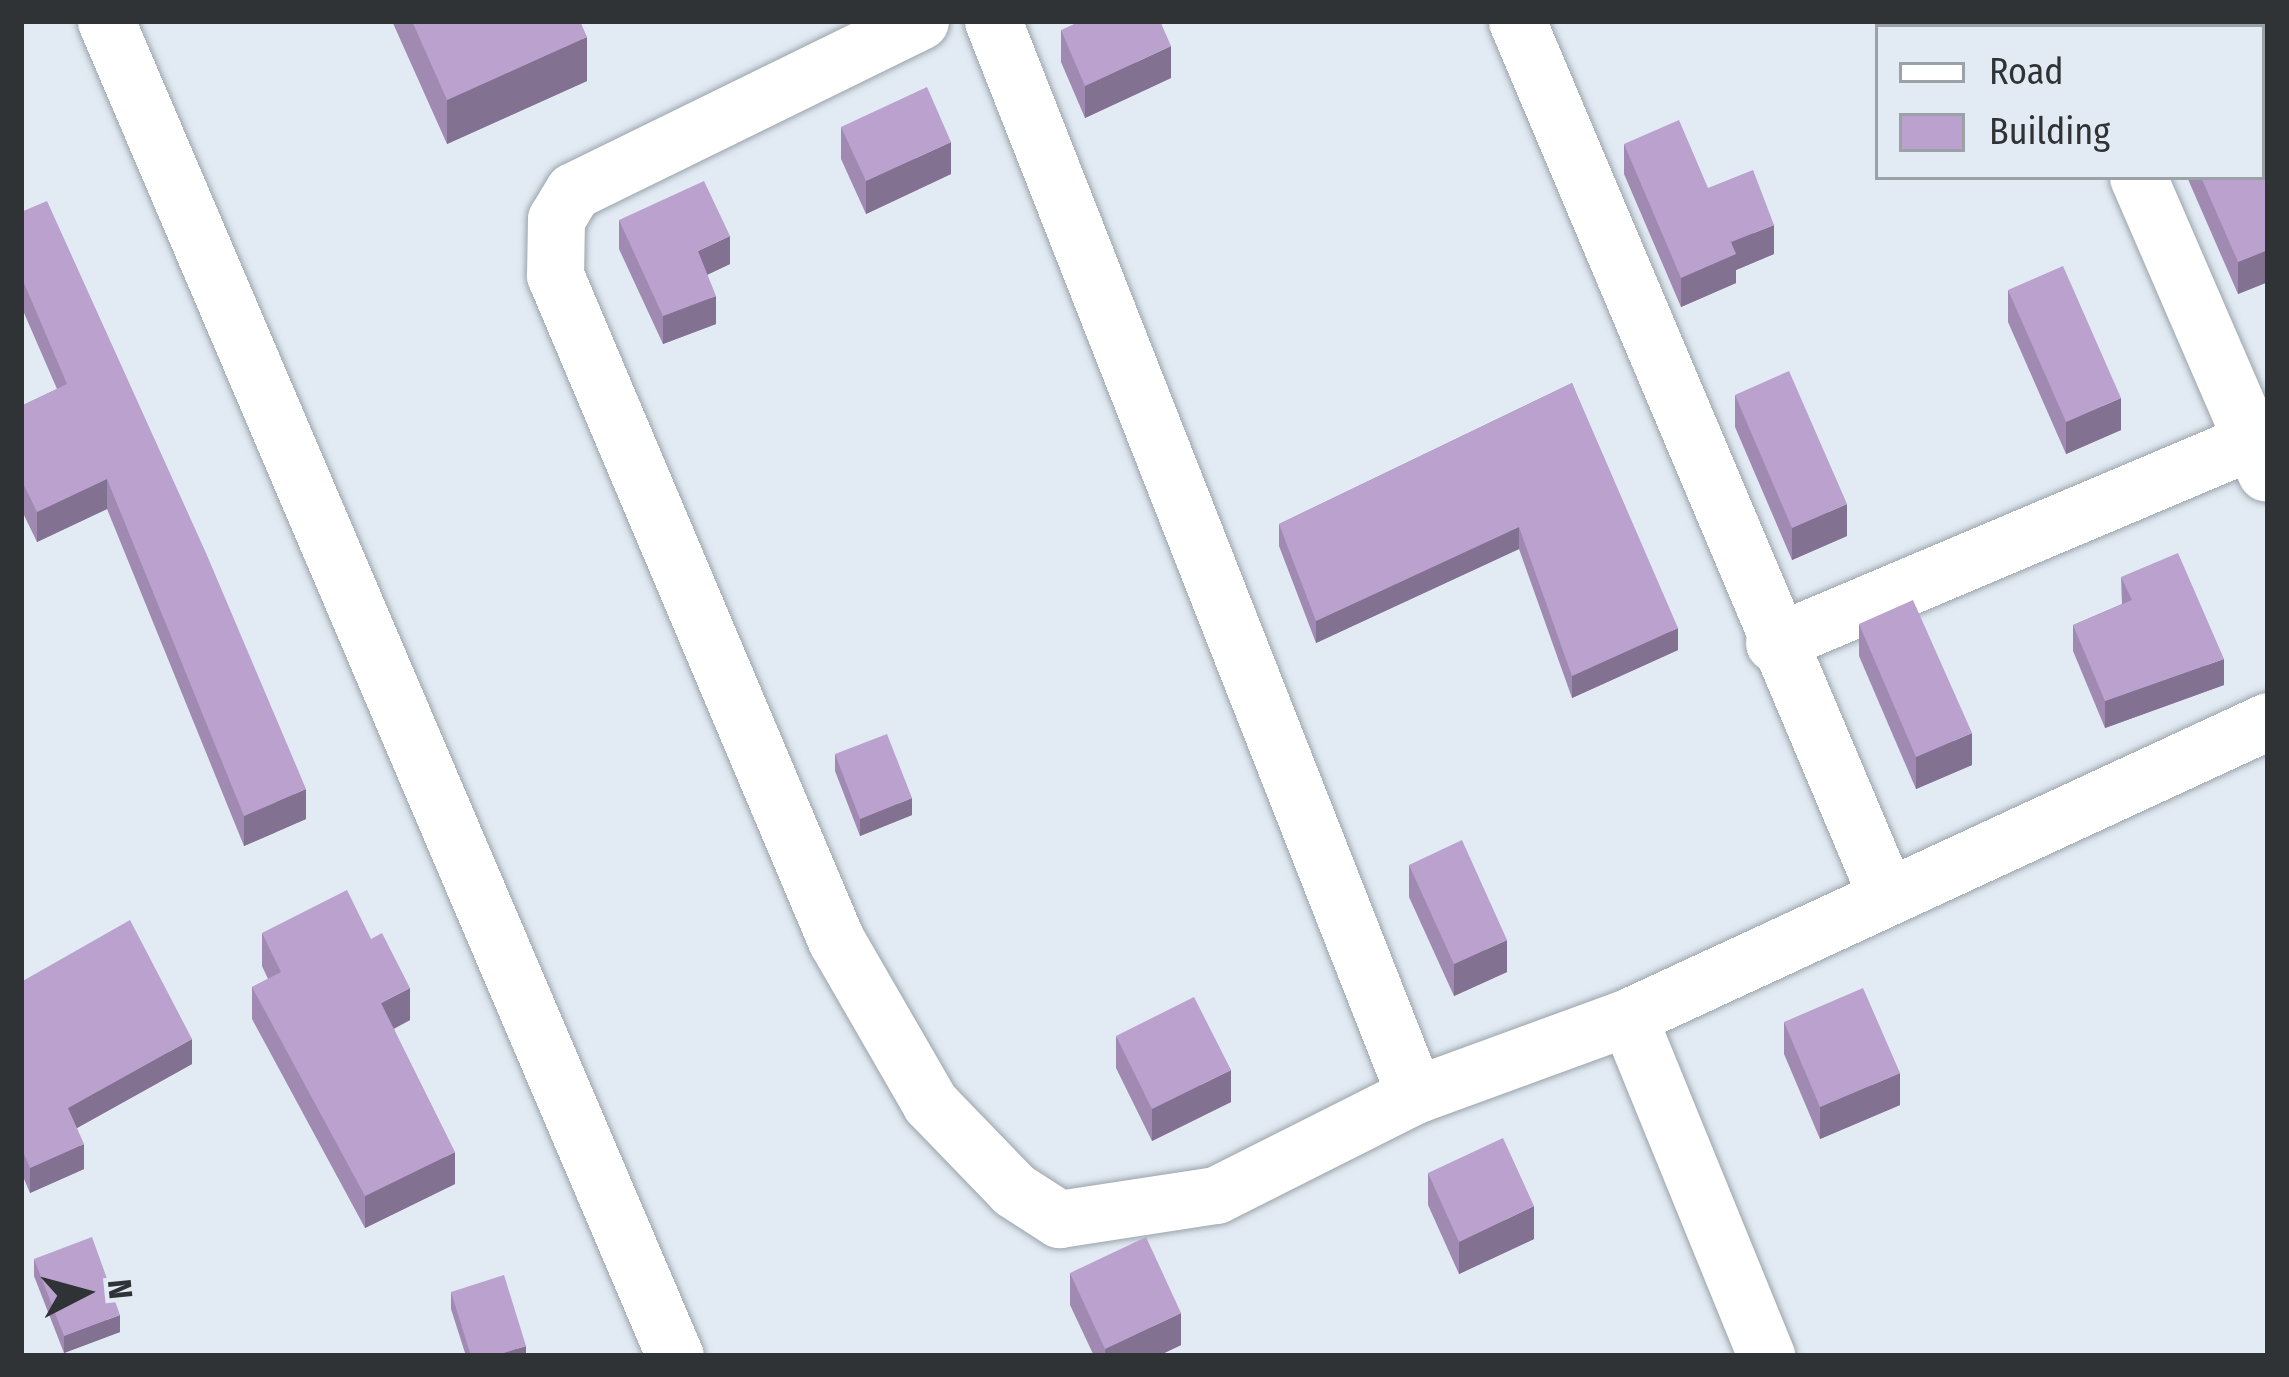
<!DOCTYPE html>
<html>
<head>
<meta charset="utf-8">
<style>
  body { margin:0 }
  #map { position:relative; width:2289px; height:1377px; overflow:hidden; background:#e2ebf3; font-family:"Fira Sans Condensed",sans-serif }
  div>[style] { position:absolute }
  .roads { filter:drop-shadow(0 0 3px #9ba3ab) drop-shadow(0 0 3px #9ba3ab) }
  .street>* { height:57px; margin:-28.5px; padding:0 28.5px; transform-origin:28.5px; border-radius:28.5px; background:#fff }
  .wall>* { inset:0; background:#a08ab1 }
  .shaded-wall>* { inset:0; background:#827190 }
  .building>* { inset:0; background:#baa1ce }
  span { translate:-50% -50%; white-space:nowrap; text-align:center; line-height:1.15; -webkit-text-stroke:9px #e2ebf3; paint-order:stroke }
  .frame { position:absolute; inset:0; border:24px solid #2f3336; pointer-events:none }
  .legend { position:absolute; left:1875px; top:24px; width:390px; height:156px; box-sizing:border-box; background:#e2ebf3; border:3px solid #9aa1a7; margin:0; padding:15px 21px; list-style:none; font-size:36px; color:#2f3336 }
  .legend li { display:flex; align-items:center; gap:24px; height:60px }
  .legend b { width:60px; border:3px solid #9aa1a7 }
  .north { position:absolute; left:24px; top:1233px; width:120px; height:120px; -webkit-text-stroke:9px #e2ebf3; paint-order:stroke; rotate:84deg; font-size:33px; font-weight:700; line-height:48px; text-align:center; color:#2f3336 }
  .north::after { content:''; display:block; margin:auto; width:42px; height:54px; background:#2f3336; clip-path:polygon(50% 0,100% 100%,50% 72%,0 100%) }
</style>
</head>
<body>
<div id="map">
  <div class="roads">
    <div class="street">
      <div style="left:106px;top:21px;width:1451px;rotate:66.92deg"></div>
      <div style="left:920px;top:21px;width:386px;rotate:153.9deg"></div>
      <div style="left:573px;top:191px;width:33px;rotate:121deg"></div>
      <div style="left:556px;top:219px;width:56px;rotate:91deg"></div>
      <div style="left:555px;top:275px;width:722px;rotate:67.09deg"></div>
      <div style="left:836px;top:940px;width:188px;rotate:60deg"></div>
      <div style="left:930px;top:1103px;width:121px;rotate:46deg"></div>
      <div style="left:1014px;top:1190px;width:54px;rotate:32.8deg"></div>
      <div style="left:1059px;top:1219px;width:159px;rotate:-8.7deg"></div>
      <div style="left:1216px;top:1195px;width:223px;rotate:-26.7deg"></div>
      <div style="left:1415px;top:1095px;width:227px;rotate:-20.1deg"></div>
      <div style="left:1628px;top:1017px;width:705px;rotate:-24.82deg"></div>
      <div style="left:993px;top:21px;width:1154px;rotate:68.55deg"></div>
      <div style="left:1517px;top:21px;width:951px;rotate:67.1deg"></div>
      <div style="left:2069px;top:21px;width:7px;rotate:63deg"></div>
      <div style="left:2138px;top:177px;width:322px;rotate:66.6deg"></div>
      <div style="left:1774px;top:643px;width:521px;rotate:-22.92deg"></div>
      <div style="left:1628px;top:1017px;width:366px;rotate:67.8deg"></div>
    </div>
  </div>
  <div class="wall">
    <div style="clip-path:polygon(392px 21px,580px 21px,587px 81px,447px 144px)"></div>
    <div style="clip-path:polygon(2119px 21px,2199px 21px,2202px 27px,2122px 27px)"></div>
    <div style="clip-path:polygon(1061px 30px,1171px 78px,1085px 118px,1061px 62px)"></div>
    <div style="clip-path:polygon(841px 127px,951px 174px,866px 214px,841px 159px)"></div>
    <div style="clip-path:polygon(1624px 144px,1708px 188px,1774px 254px,1736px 270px,1736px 283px,1681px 307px,1624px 174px)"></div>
    <div style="clip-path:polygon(2187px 177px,2262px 177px,2268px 179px,2268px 282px,2238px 294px)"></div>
    <div style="clip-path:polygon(21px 212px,306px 819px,244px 846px,107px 509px,37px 542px,21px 509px,21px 406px,57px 389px,21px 306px)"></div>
    <div style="clip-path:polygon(619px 220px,730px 264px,707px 275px,716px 324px,663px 344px,619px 249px)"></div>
    <div style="clip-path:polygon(2008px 290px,2121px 430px,2066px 454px,2008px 322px)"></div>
    <div style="clip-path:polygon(1572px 383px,1678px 650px,1572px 698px,1519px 549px,1316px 643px,1279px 546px,1279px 524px)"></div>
    <div style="clip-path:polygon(1735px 395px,1847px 536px,1792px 560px,1735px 427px)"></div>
    <div style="clip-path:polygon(2121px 577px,2224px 685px,2105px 728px,2073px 651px,2073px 625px,2122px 604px)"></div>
    <div style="clip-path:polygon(1859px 624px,1972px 765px,1916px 789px,1859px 656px)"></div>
    <div style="clip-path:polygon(835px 754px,912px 815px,860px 836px,835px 771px)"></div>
    <div style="clip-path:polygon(1409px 865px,1507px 972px,1454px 996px,1409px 897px)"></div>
    <div style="clip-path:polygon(262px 933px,410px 1020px,394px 1029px,455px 1184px,365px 1228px,252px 1019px,252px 987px,268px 979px,262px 966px)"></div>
    <div style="clip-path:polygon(21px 982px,192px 1064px,77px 1128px,84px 1169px,30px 1193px,21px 1172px)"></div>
    <div style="clip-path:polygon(1784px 1022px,1900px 1105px,1820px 1139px,1784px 1054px)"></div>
    <div style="clip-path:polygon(1116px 1036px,1231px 1102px,1152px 1141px,1116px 1068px)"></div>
    <div style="clip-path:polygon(1428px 1173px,1534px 1239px,1459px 1274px,1428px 1205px)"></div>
    <div style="clip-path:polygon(34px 1259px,120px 1332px,64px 1353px,34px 1276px)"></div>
    <div style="clip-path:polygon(1070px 1273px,1181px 1345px,1158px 1356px,1094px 1356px,1070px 1305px)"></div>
    <div style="clip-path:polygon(451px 1292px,526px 1356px,466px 1356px,451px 1309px)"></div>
  </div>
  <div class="shaded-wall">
    <div style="clip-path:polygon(587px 37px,587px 81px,447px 144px,447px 100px)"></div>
    <div style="clip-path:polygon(1171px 46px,1171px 78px,1085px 118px,1085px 86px)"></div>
    <div style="clip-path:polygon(951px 142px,951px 174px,866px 214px,866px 181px)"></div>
    <div style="clip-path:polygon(1774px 225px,1774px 254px,1736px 270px,1736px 283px,1681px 307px,1681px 278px,1731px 242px)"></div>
    <div style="clip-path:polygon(730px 236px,730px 264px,698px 279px,698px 251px)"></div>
    <div style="clip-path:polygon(2268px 250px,2268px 282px,2238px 294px,2238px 262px)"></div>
    <div style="clip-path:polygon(716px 296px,716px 324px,663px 344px,663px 316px)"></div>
    <div style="clip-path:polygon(2121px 398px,2121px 430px,2066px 454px,2066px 422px)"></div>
    <div style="clip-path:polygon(107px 479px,107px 509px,37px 542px,37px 512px)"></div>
    <div style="clip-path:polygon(1847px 504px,1847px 536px,1792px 560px,1792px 528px)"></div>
    <div style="clip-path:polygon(1519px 527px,1519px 549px,1316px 643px,1316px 621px)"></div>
    <div style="clip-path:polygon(1678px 628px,1678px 650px,1572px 698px,1572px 676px)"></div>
    <div style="clip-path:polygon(2224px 659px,2224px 685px,2105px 728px,2105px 701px)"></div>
    <div style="clip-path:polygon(1972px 733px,1972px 765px,1916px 789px,1916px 757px)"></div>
    <div style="clip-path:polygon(306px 789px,306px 819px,244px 846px,244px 816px)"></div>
    <div style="clip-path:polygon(912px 798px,912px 815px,860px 836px,860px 819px)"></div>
    <div style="clip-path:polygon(1507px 940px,1507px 972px,1454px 996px,1454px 964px)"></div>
    <div style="clip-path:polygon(410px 988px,410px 1020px,381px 1035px,381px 1003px)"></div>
    <div style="clip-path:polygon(192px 1039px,192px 1064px,68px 1133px,68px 1108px)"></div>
    <div style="clip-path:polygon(1231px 1070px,1231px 1102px,1152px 1141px,1152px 1109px)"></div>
    <div style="clip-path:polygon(1900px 1073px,1900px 1105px,1820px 1139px,1820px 1107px)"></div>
    <div style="clip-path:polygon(84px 1144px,84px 1169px,30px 1193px,30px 1168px)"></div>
    <div style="clip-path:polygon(455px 1152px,455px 1184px,365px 1228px,365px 1196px)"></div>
    <div style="clip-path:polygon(1534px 1206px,1534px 1239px,1459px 1274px,1459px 1242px)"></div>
    <div style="clip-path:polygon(1181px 1313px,1181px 1345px,1158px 1356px,1105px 1356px,1105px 1349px)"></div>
    <div style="clip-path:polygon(120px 1315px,120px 1332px,64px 1353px,64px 1336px)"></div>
    <div style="clip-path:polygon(526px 1346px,526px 1356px,494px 1356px)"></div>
  </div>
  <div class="building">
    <div style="clip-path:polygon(412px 21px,580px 21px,587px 37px,447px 100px)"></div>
    <div style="clip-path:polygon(1081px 21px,1160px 21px,1171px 46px,1085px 86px,1061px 30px)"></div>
    <div style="clip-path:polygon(1921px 21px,1986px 21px,1989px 27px,1924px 27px)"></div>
    <div style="clip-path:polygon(2133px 21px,2199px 21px,2202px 27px,2136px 27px)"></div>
    <div style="clip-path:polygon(927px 87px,951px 142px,866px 181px,841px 127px)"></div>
    <div style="clip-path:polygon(1679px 120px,1708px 188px,1753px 170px,1774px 225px,1731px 242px,1736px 254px,1681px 278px,1624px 144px)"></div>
    <div style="clip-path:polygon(2262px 165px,2268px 179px,2268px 250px,2238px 262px,2201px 177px,2262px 177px)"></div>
    <div style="clip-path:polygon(704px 181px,730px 236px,698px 251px,716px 296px,663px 316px,619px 220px)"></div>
    <div style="clip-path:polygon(47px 201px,206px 553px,306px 789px,244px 816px,107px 479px,37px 512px,21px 479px,21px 406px,67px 384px,21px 276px,21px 212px)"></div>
    <div style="clip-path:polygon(2063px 266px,2121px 398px,2066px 422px,2008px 290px)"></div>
    <div style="clip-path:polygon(1789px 371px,1847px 504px,1792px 528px,1735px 395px)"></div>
    <div style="clip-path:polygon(1572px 383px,1678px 628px,1572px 676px,1519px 527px,1316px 621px,1279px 524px)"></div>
    <div style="clip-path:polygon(2178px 553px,2224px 659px,2105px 701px,2073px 625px,2132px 600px,2121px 577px)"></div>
    <div style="clip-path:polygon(1913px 600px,1972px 733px,1916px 757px,1859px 624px)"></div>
    <div style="clip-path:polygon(887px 734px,912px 798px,860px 819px,835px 754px)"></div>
    <div style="clip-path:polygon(1462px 840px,1507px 940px,1454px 964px,1409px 865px)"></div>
    <div style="clip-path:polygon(347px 890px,371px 939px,382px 933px,410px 988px,381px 1003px,455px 1152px,365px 1196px,252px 987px,281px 972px,262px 933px)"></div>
    <div style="clip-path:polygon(130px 920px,192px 1039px,68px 1108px,84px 1144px,30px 1168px,21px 1147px,21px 982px)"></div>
    <div style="clip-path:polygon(1863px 988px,1900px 1073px,1820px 1107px,1784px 1022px)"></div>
    <div style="clip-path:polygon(1194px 997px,1231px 1070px,1152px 1109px,1116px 1036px)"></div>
    <div style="clip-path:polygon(1503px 1138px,1534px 1206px,1459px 1242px,1428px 1173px)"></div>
    <div style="clip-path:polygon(92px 1237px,120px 1315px,64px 1336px,34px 1259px)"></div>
    <div style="clip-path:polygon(1146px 1237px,1181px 1313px,1105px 1349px,1070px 1273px)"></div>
    <div style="clip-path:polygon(504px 1275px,526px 1346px,494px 1356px,471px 1356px,451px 1292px)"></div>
  </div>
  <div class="frame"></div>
  <ul class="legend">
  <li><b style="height:15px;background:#fff"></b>Road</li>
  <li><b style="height:33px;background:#baa1ce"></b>Building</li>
  </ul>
  <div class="north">N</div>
</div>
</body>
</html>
